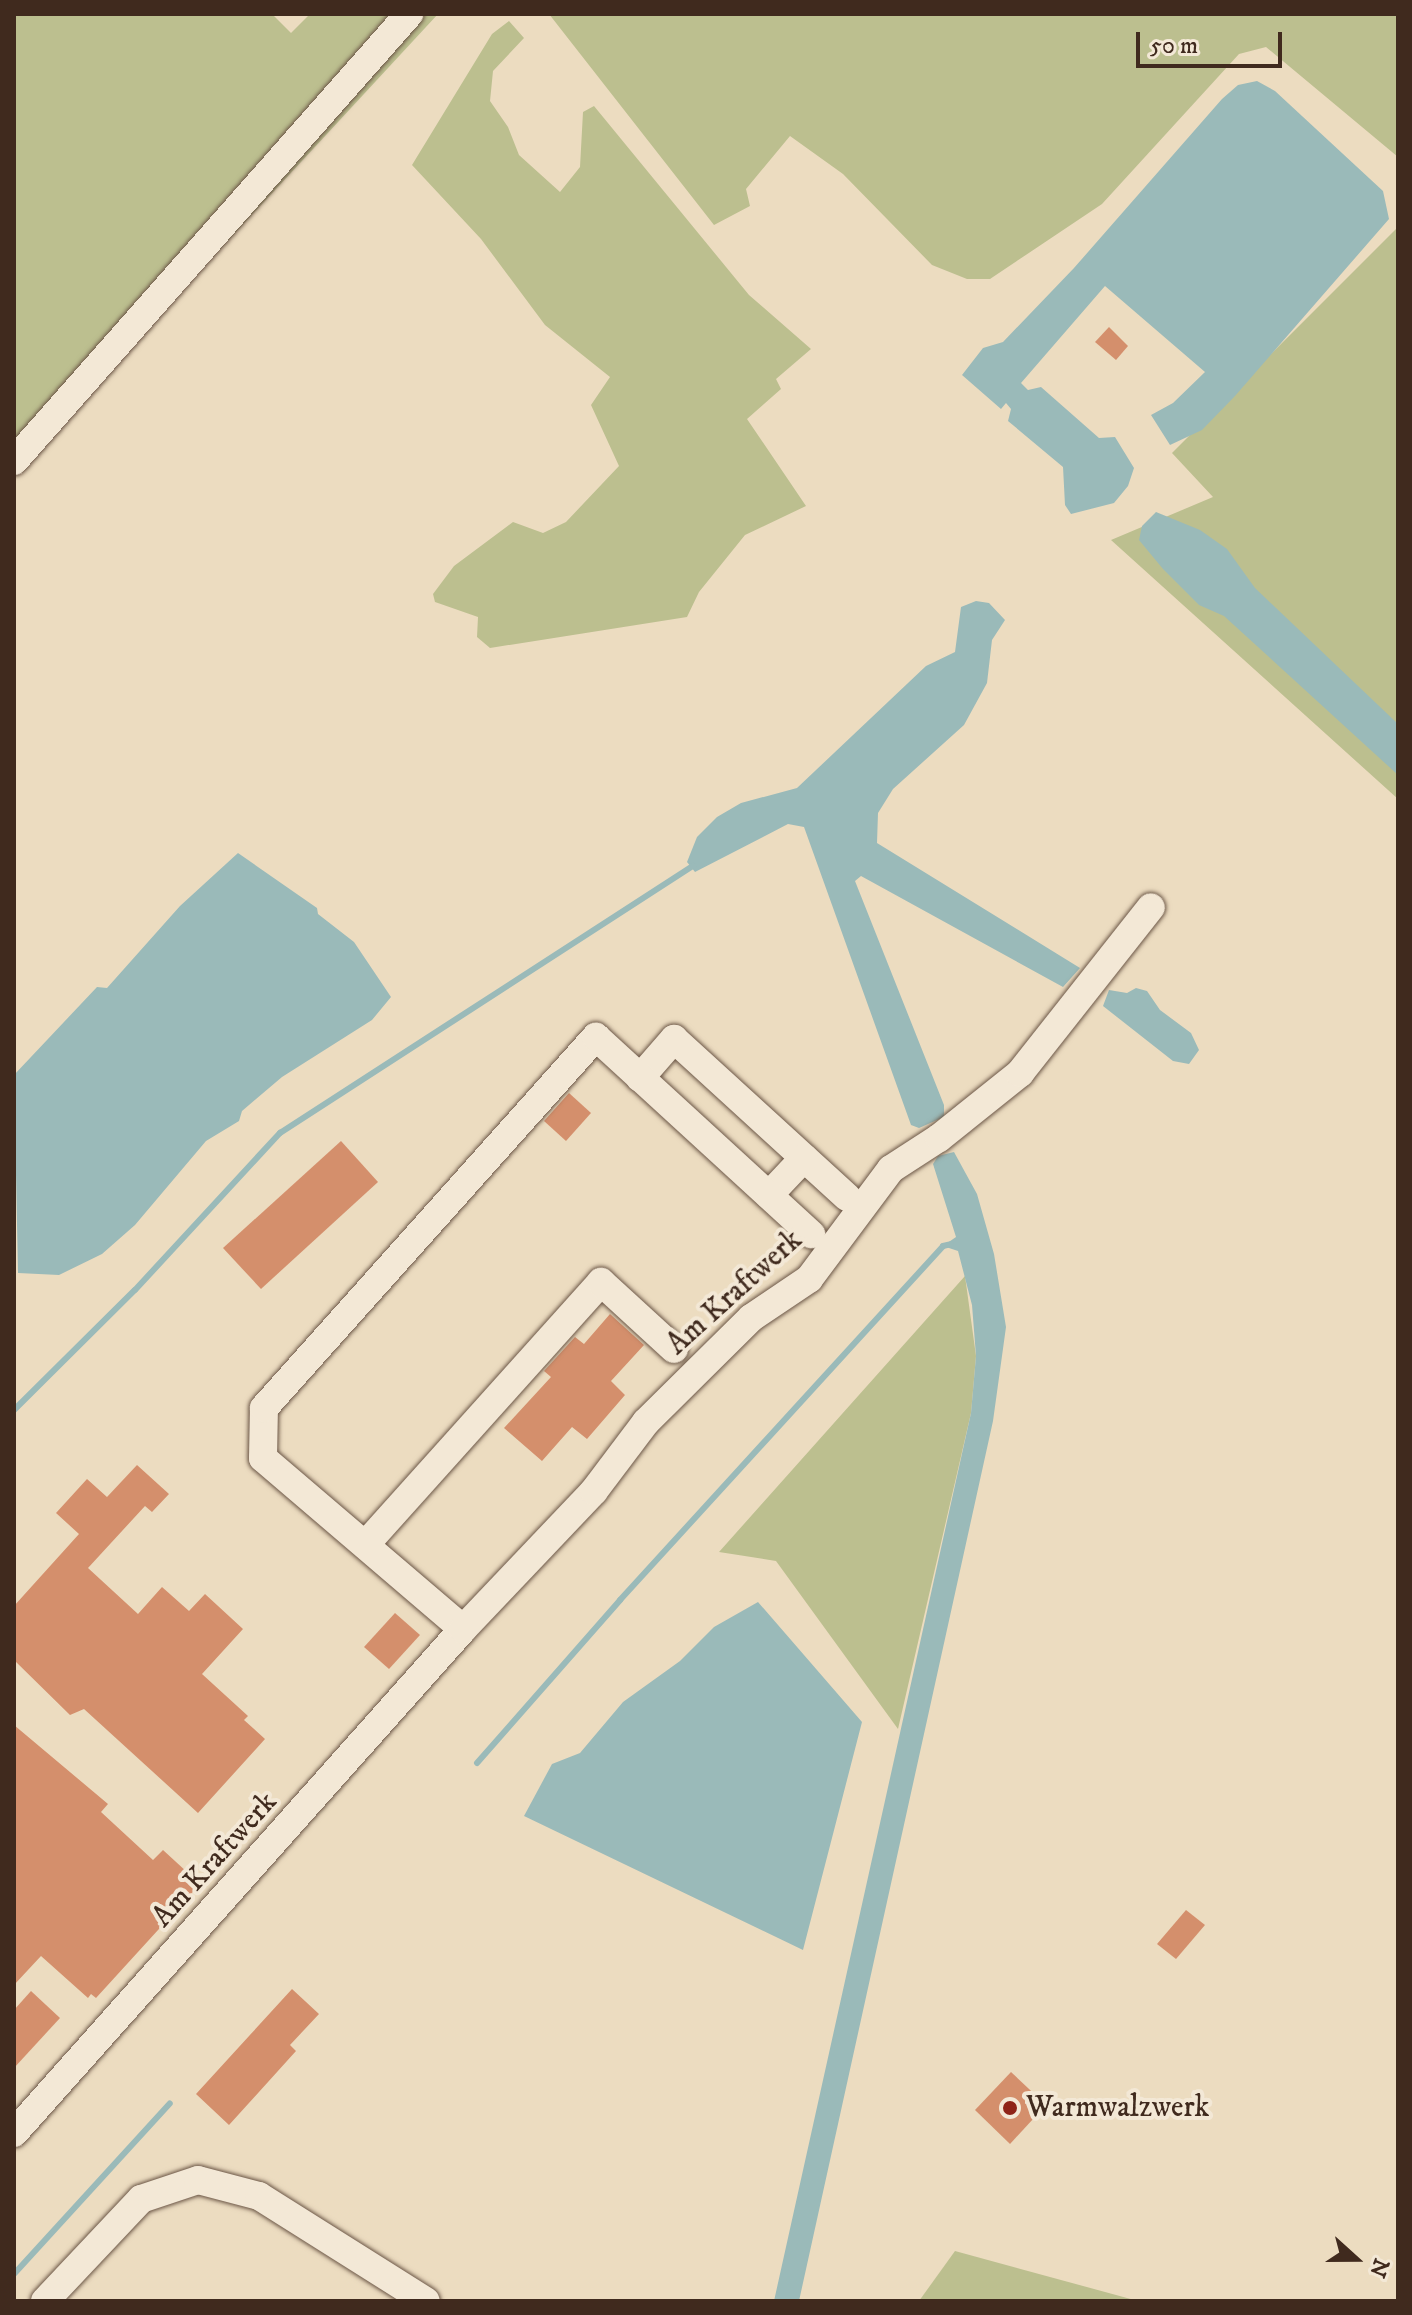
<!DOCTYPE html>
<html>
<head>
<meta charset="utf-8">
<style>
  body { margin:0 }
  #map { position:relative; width:1412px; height:2315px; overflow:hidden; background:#ecdcc0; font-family:"IM FELL DW Pica",serif }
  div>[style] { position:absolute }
  .green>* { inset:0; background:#bcbf8f }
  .water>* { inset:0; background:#9abab9 }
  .stream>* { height:6px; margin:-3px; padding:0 3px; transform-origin:3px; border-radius:3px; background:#9abab9 }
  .building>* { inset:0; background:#d48f6c }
  .roads { filter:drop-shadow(0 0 2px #6b5646) drop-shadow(0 0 2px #6b5646) }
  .minor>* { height:28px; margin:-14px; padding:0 14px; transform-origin:14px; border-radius:14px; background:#f3e8d6 }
  .dots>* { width:22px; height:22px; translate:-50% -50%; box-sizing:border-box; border:4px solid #f3e8d6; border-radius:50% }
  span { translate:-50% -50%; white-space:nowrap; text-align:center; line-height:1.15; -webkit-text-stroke:8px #f3e8d6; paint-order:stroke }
  .street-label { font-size:30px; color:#402a1e }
  .poi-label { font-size:30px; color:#402a1e }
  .left { translate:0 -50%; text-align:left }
  .frame { position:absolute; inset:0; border:16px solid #402a1e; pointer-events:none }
  .north { position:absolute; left:1316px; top:2219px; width:80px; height:80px; -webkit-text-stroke:6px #f3e8d6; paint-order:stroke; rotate:111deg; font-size:22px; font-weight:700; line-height:32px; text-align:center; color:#402a1e }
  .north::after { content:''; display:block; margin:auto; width:28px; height:36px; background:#402a1e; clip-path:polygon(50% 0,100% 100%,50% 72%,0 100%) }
  .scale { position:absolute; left:1136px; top:32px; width:146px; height:36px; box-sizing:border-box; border:4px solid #402a1e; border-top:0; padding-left:10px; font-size:24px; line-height:28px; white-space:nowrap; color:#402a1e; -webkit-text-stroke:6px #f3e8d6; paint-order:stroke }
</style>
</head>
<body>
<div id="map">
  <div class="green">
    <div style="clip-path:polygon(14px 14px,272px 14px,291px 33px,310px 14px,438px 14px,14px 472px)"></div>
    <div style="clip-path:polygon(549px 14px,1398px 14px,1398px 157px,1266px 47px,1239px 54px,1102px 204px,990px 279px,967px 279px,932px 265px,843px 174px,790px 136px,746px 189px,750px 206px,714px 225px)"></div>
    <div style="clip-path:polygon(509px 21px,524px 38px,493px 71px,490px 101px,508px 127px,519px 155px,560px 192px,580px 167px,583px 112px,594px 106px,749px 295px,811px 349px,776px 379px,781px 389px,747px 419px,806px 506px,745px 535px,699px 592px,687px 617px,490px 648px,477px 637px,478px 617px,435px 602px,433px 594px,454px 566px,513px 522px,543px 533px,566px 522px,619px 466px,591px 405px,610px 377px,545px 325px,481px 239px,412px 165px,492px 34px)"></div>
    <div style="clip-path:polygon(1398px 227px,1398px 799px,1111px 540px,1213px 497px,1172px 453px)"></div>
    <div style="clip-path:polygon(965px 1276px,976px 1356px,971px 1413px,898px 1729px,776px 1561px,719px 1552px)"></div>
    <div style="clip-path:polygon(955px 2251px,1138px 2301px,919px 2301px)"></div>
  </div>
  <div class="water">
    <div style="clip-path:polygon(1257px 81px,1275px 91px,1383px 191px,1389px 219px,1235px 396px,1202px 430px,1170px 445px,1151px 415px,1173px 403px,1205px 372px,1105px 286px,1021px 383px,1028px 390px,1041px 387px,1099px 438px,1115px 437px,1134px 468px,1128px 486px,1114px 503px,1071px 514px,1065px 505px,1063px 467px,1008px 421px,1011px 409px,1006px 403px,1001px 409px,962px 375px,983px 348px,1003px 342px,1074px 268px,1222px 99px,1238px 85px)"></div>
    <div style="clip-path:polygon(1156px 512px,1200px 530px,1227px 549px,1255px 588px,1398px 724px,1398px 775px,1224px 616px,1199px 605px,1163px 569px,1139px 540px,1142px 526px)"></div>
    <div style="clip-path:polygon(976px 601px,989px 603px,1005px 620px,992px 640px,987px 683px,964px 725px,893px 789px,878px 813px,877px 843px,1080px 968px,1063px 987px,861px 876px,855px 881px,944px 1105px,944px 1117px,919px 1128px,911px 1125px,804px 827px,788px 824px,695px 872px,687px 862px,697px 837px,717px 817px,741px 803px,797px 788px,926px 666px,955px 652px,961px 607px)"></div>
    <div style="clip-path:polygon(238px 853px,317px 908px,318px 914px,354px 942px,391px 997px,372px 1020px,282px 1077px,242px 1111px,239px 1121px,206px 1141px,135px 1225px,102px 1254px,59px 1275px,18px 1273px,14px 1075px,97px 987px,107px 988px,180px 906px)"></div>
    <div style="clip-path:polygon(1136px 988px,1147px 991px,1160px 1010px,1191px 1033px,1199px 1050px,1189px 1064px,1173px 1061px,1103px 1006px,1109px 990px,1127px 993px)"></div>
    <div style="clip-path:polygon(954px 1152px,977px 1194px,994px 1254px,1006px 1327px,993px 1421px,799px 2301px,774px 2301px,971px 1413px,976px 1356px,972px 1305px,958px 1251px,943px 1246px,956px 1237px,933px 1164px,938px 1156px)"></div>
    <div style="clip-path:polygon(758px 1602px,862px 1722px,803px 1950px,524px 1816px,552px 1764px,580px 1753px,623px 1702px,680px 1661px,714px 1627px)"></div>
  </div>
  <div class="stream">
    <div style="left:14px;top:1410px;width:170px;rotate:-44.8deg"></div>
    <div style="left:135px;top:1290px;width:214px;rotate:-47.3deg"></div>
    <div style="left:280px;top:1133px;width:492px;rotate:-32.9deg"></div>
    <div style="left:477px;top:1763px;width:217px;rotate:-48.7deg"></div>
    <div style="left:620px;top:1600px;width:479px;rotate:-47.6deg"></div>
    <div style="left:943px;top:1246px;width:8px;rotate:-14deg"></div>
    <div style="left:14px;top:2274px;width:231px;rotate:-47.6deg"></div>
  </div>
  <div class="building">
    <div style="clip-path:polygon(1109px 327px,1128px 346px,1116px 360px,1095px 342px)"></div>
    <div style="clip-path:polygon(569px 1093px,591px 1113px,566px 1141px,544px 1121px)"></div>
    <div style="clip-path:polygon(341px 1141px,378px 1182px,261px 1289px,223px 1248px)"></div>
    <div style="clip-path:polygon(610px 1314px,644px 1345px,611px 1381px,625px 1395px,587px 1439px,572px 1427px,542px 1461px,504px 1428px,551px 1377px,544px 1371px,575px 1337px,584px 1344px)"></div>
    <div style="clip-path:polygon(137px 1465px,169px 1494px,152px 1512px,145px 1506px,88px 1568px,138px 1614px,162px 1587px,189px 1611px,205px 1594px,243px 1629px,202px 1674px,248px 1716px,244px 1720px,265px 1739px,198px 1813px,84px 1709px,70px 1715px,14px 1660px,14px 1606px,79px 1534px,56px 1513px,87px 1479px,107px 1497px)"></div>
    <div style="clip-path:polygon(395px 1613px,420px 1635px,389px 1669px,364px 1647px)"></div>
    <div style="clip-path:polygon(14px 1725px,108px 1804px,101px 1812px,153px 1860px,163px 1850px,200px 1884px,96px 1998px,91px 1994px,88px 1998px,41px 1956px,14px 1985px)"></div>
    <div style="clip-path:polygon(1186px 1910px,1205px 1925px,1176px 1959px,1157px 1944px)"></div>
    <div style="clip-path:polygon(292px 1989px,319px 2014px,290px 2045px,296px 2051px,229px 2125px,196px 2094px)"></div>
    <div style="clip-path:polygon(31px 1991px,60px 2018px,14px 2068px,14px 2010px)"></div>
    <div style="clip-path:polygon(1011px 2072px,1046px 2105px,1010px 2144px,975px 2110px)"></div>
  </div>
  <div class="roads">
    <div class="minor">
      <div style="left:14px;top:461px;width:597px;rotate:-48.53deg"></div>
      <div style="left:640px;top:1078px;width:52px;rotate:-48.9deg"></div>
      <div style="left:674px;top:1039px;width:234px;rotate:42.4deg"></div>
      <div style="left:769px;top:1195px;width:51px;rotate:-46.6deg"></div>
      <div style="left:366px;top:1544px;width:352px;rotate:-48.1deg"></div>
      <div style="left:601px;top:1282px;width:99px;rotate:42.5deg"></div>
      <div style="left:463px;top:1629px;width:263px;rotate:-139.5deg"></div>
      <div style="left:263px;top:1458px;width:50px;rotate:-88.9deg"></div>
      <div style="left:264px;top:1408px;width:498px;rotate:-48.2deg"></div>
      <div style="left:596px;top:1037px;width:292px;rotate:42.5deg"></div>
      <div style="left:14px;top:2133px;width:675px;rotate:-48.3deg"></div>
      <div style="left:463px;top:1629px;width:190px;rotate:-46.5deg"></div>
      <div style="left:594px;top:1491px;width:86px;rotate:-53deg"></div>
      <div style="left:646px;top:1422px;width:148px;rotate:-44.7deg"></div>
      <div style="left:751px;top:1318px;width:70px;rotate:-33.9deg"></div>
      <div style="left:809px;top:1279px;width:137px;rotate:-53.3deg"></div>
      <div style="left:891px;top:1169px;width:57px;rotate:-32.9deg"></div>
      <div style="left:939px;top:1138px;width:104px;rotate:-38.7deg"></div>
      <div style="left:1020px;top:1073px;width:211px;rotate:-51.7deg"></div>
      <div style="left:45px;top:2301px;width:140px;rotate:-46.7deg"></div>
      <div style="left:141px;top:2199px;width:60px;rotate:-18.4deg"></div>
      <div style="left:198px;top:2180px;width:63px;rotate:14.7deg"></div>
      <div style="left:259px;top:2196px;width:197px;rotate:32.2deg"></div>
    </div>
  </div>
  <div class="dots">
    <div style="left:1010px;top:2108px;background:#8f2418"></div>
  </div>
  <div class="street-label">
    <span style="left:735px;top:1293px;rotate:-42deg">Am Kraftwerk</span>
    <span style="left:215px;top:1860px;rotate:-48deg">Am Kraftwerk</span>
  </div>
  <div class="poi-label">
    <span class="left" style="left:1026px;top:2108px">Warmwalzwerk</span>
  </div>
  <div class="frame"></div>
  <div class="north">N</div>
  <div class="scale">50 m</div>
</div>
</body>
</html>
